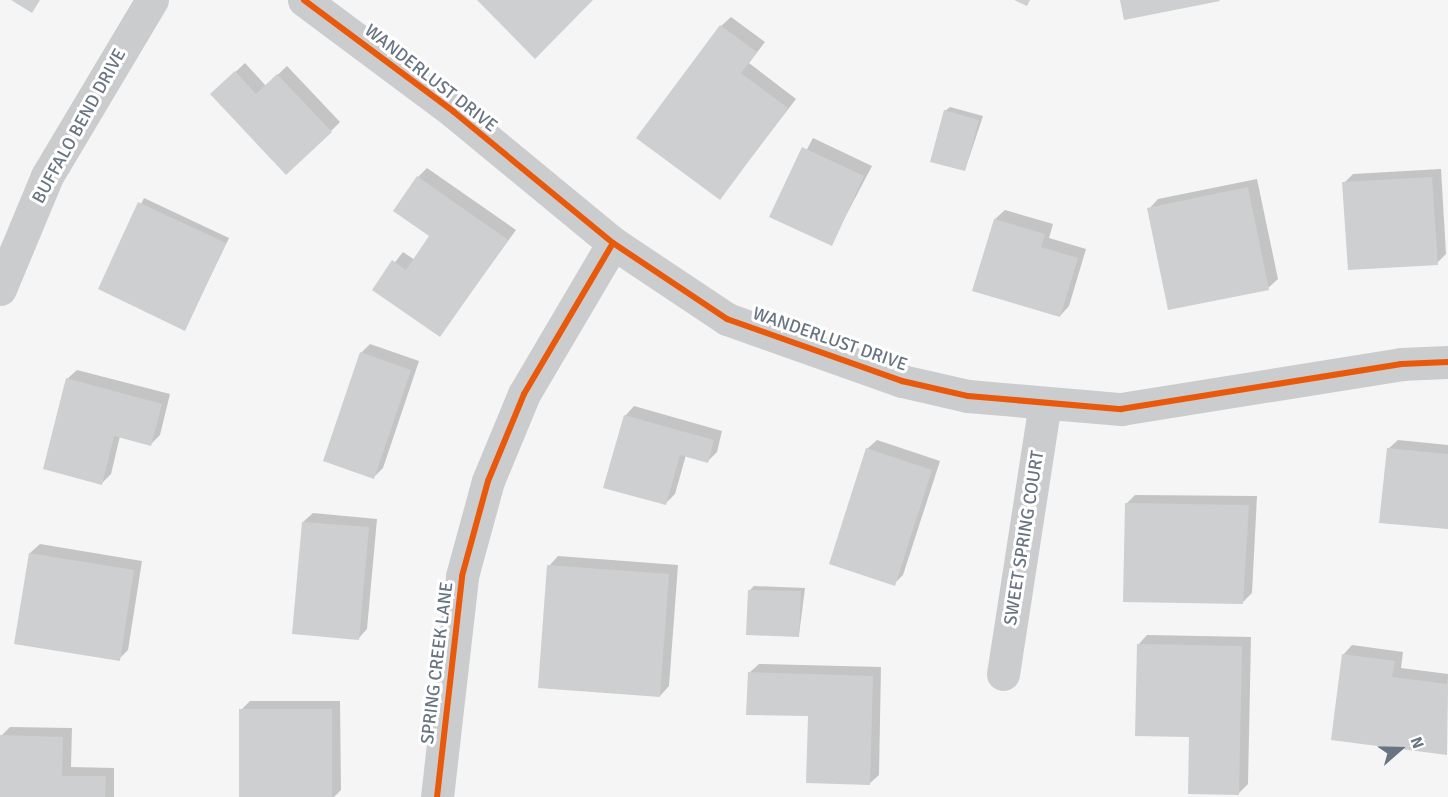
<!DOCTYPE html>
<html>
<head>
<meta charset="utf-8">
<style>
  body { margin:0 }
  #map { position:relative; width:1448px; height:797px; overflow:hidden; background:#f5f5f5; font-family:Signika,sans-serif }
  div>[style] { position:absolute }
  .shadow>* { inset:0; background:#0003 }
  .building>* { inset:0; background:#cecfd0 }
  .street>* { height:33px; margin:-16.5px; padding:0 16.5px; transform-origin:16.5px; border-radius:16.5px; background:#cbccce }
  .cycleway>* { height:6px; margin:-3px; padding:0 3px; transform-origin:3px; border-radius:3px; background:#e8590c }
  span { translate:-50% -50%; white-space:nowrap; text-align:center; line-height:1.15; -webkit-text-stroke:6px #fff; paint-order:stroke }
  .street-label { font-size:18px; color:#687482 }
  .north { position:absolute; left:1370px; top:719px; width:60px; height:60px; -webkit-text-stroke:4px #fff; paint-order:stroke; rotate:70deg; font-size:16px; font-weight:700; line-height:24px; text-align:center; color:#687482 }
  .north::after { content:''; display:block; margin:auto; width:21px; height:27px; background:#687482; clip-path:polygon(50% 0,100% 100%,50% 72%,0 100%) }
</style>
</head>
<body>
<div id="map">
  <div class="shadow">
    <div style="clip-path:polygon(731px 17px,765px 42px,749px 63px,796px 99px,720px 198px,721px 26px)"></div>
    <div style="clip-path:polygon(245px 63px,266px 86px,287px 66px,340px 122px,331px 131px,212px 94px)"></div>
    <div style="clip-path:polygon(950px 107px,983px 116px,965px 170px,945px 111px)"></div>
    <div style="clip-path:polygon(813px 138px,872px 166px,831px 244px,771px 217px)"></div>
    <div style="clip-path:polygon(427px 168px,516px 230px,440px 335px,374px 289px,403px 252px,415px 260px,431px 236px,418px 177px)"></div>
    <div style="clip-path:polygon(1441px 169px,1446px 254px,1437px 263px,1344px 183px,1353px 174px)"></div>
    <div style="clip-path:polygon(1257px 179px,1278px 279px,1268px 288px,1149px 209px,1158px 199px)"></div>
    <div style="clip-path:polygon(144px 198px,229px 238px,185px 329px,100px 288px)"></div>
    <div style="clip-path:polygon(1005px 210px,1053px 224px,1049px 238px,1086px 249px,1069px 306px,1060px 316px,974px 290px,995px 219px)"></div>
    <div style="clip-path:polygon(370px 344px,419px 361px,383px 468px,374px 477px,361px 353px)"></div>
    <div style="clip-path:polygon(77px 370px,170px 394px,160px 435px,151px 444px,120px 436px,111px 474px,102px 483px,67px 379px)"></div>
    <div style="clip-path:polygon(634px 406px,722px 431px,717px 452px,708px 461px,686px 455px,675px 494px,666px 503px,625px 416px)"></div>
    <div style="clip-path:polygon(877px 440px,940px 461px,903px 575px,894px 584px,867px 449px)"></div>
    <div style="clip-path:polygon(1398px 440px,1448px 445px,1448px 528px,1388px 449px)"></div>
    <div style="clip-path:polygon(1135px 495px,1257px 496px,1252px 593px,1242px 603px,1126px 504px)"></div>
    <div style="clip-path:polygon(313px 513px,377px 519px,367px 629px,358px 639px,303px 522px)"></div>
    <div style="clip-path:polygon(40px 544px,142px 561px,128px 650px,119px 659px,30px 553px)"></div>
    <div style="clip-path:polygon(558px 556px,678px 565px,669px 686px,660px 696px,549px 566px)"></div>
    <div style="clip-path:polygon(754px 586px,805px 588px,799px 635px,750px 590px)"></div>
    <div style="clip-path:polygon(1147px 635px,1251px 637px,1248px 784px,1239px 793px,1138px 645px)"></div>
    <div style="clip-path:polygon(1352px 645px,1403px 652px,1401px 668px,1448px 674px,1446px 754px,1343px 655px)"></div>
    <div style="clip-path:polygon(759px 664px,881px 667px,879px 775px,869px 784px,809px 715px,749px 673px)"></div>
    <div style="clip-path:polygon(250px 701px,340px 701px,341px 790px,334px 797px,240px 797px,241px 710px)"></div>
    <div style="clip-path:polygon(10px 727px,72px 728px,71px 767px,114px 768px,114px 797px,0 797px,1px 736px)"></div>
  </div>
  <div class="building">
    <div style="clip-path:polygon(11px 0,40px 0,32px 13px)"></div>
    <div style="clip-path:polygon(477px 0,593px 0,535px 59px)"></div>
    <div style="clip-path:polygon(1014px 0,1030px 0,1027px 6px)"></div>
    <div style="clip-path:polygon(1120px 0,1219px 0,1220px 1px,1124px 20px)"></div>
    <div style="clip-path:polygon(720px 25px,757px 52px,741px 73px,788px 108px,720px 200px,636px 138px)"></div>
    <div style="clip-path:polygon(235px 71px,256px 94px,277px 74px,332px 132px,286px 175px,210px 94px)"></div>
    <div style="clip-path:polygon(944px 110px,979px 120px,965px 171px,930px 162px)"></div>
    <div style="clip-path:polygon(802px 147px,864px 176px,832px 246px,769px 217px)"></div>
    <div style="clip-path:polygon(417px 176px,508px 240px,440px 337px,372px 290px,392px 260px,406px 270px,429px 236px,393px 211px)"></div>
    <div style="clip-path:polygon(1432px 177px,1438px 265px,1348px 270px,1342px 182px)"></div>
    <div style="clip-path:polygon(1248px 187px,1269px 290px,1168px 310px,1147px 208px)"></div>
    <div style="clip-path:polygon(138px 202px,226px 243px,185px 331px,98px 289px)"></div>
    <div style="clip-path:polygon(994px 219px,1045px 234px,1041px 247px,1078px 258px,1060px 317px,972px 291px)"></div>
    <div style="clip-path:polygon(360px 352px,411px 370px,374px 479px,323px 461px)"></div>
    <div style="clip-path:polygon(66px 378px,162px 404px,151px 446px,114px 436px,102px 485px,43px 469px)"></div>
    <div style="clip-path:polygon(624px 415px,714px 440px,708px 463px,680px 455px,666px 505px,603px 488px)"></div>
    <div style="clip-path:polygon(866px 448px,932px 470px,895px 586px,829px 564px)"></div>
    <div style="clip-path:polygon(1387px 448px,1448px 454px,1448px 529px,1379px 523px)"></div>
    <div style="clip-path:polygon(1125px 503px,1249px 505px,1243px 604px,1123px 602px)"></div>
    <div style="clip-path:polygon(302px 522px,369px 527px,359px 640px,292px 634px)"></div>
    <div style="clip-path:polygon(29px 553px,134px 570px,120px 661px,14px 644px)"></div>
    <div style="clip-path:polygon(547px 565px,669px 574px,660px 697px,538px 688px)"></div>
    <div style="clip-path:polygon(748px 590px,801px 591px,799px 637px,746px 635px)"></div>
    <div style="clip-path:polygon(1137px 644px,1242px 646px,1239px 795px,1188px 794px,1189px 737px,1135px 736px)"></div>
    <div style="clip-path:polygon(1342px 654px,1395px 661px,1392px 677px,1448px 684px,1447px 755px,1331px 740px)"></div>
    <div style="clip-path:polygon(748px 672px,873px 676px,870px 785px,806px 783px,808px 716px,746px 715px)"></div>
    <div style="clip-path:polygon(239px 709px,332px 709px,332px 797px,239px 797px)"></div>
    <div style="clip-path:polygon(0 735px,63px 737px,62px 776px,106px 776px,105px 797px,0 797px)"></div>
  </div>
  <div class="street">
    <div style="left:304px;top:0;width:187px;rotate:36.7deg"></div>
    <div style="left:454px;top:112px;width:206px;rotate:39.5deg"></div>
    <div style="left:613px;top:243px;width:137px;rotate:33.7deg"></div>
    <div style="left:727px;top:319px;width:186px;rotate:19.5deg"></div>
    <div style="left:902px;top:381px;width:68px;rotate:12.8deg"></div>
    <div style="left:968px;top:396px;width:154px;rotate:4.9deg"></div>
    <div style="left:1121px;top:409px;width:284px;rotate:-9.1deg"></div>
    <div style="left:1401px;top:364px;width:47px;rotate:-2.4deg"></div>
    <div style="left:0;top:289px;width:122px;rotate:-67.4deg"></div>
    <div style="left:47px;top:176px;width:205px;rotate:-59.2deg"></div>
    <div style="left:1003px;top:674px;width:274px;rotate:-81.2deg"></div>
    <div style="left:437px;top:797px;width:222px;rotate:-83.5deg"></div>
    <div style="left:462px;top:576px;width:98px;rotate:-74.7deg"></div>
    <div style="left:488px;top:481px;width:94px;rotate:-67.5deg"></div>
    <div style="left:524px;top:394px;width:175px;rotate:-59.5deg"></div>
  </div>
  <div class="cycleway">
    <div style="left:304px;top:0;width:187px;rotate:36.7deg"></div>
    <div style="left:454px;top:112px;width:206px;rotate:39.5deg"></div>
    <div style="left:613px;top:243px;width:137px;rotate:33.7deg"></div>
    <div style="left:727px;top:319px;width:186px;rotate:19.5deg"></div>
    <div style="left:902px;top:381px;width:68px;rotate:12.8deg"></div>
    <div style="left:968px;top:396px;width:154px;rotate:4.9deg"></div>
    <div style="left:1121px;top:409px;width:284px;rotate:-9.1deg"></div>
    <div style="left:1401px;top:364px;width:47px;rotate:-2.4deg"></div>
    <div style="left:437px;top:797px;width:222px;rotate:-83.5deg"></div>
    <div style="left:462px;top:576px;width:98px;rotate:-74.7deg"></div>
    <div style="left:488px;top:481px;width:94px;rotate:-67.5deg"></div>
    <div style="left:524px;top:394px;width:175px;rotate:-59.5deg"></div>
  </div>
  <div class="street-label">
    <span style="left:431px;top:78px;rotate:38deg">WANDERLUST DRIVE</span>
    <span style="left:79px;top:126px;rotate:-61deg">BUFFALO BEND DRIVE</span>
    <span style="left:830px;top:339px;rotate:19deg">WANDERLUST DRIVE</span>
    <span style="left:1024px;top:538px;rotate:-81deg">SWEET SPRING COURT</span>
    <span style="left:437px;top:663px;rotate:-83deg">SPRING CREEK LANE</span>
  </div>
  <div class="north">N</div>
</div>
</body>
</html>
